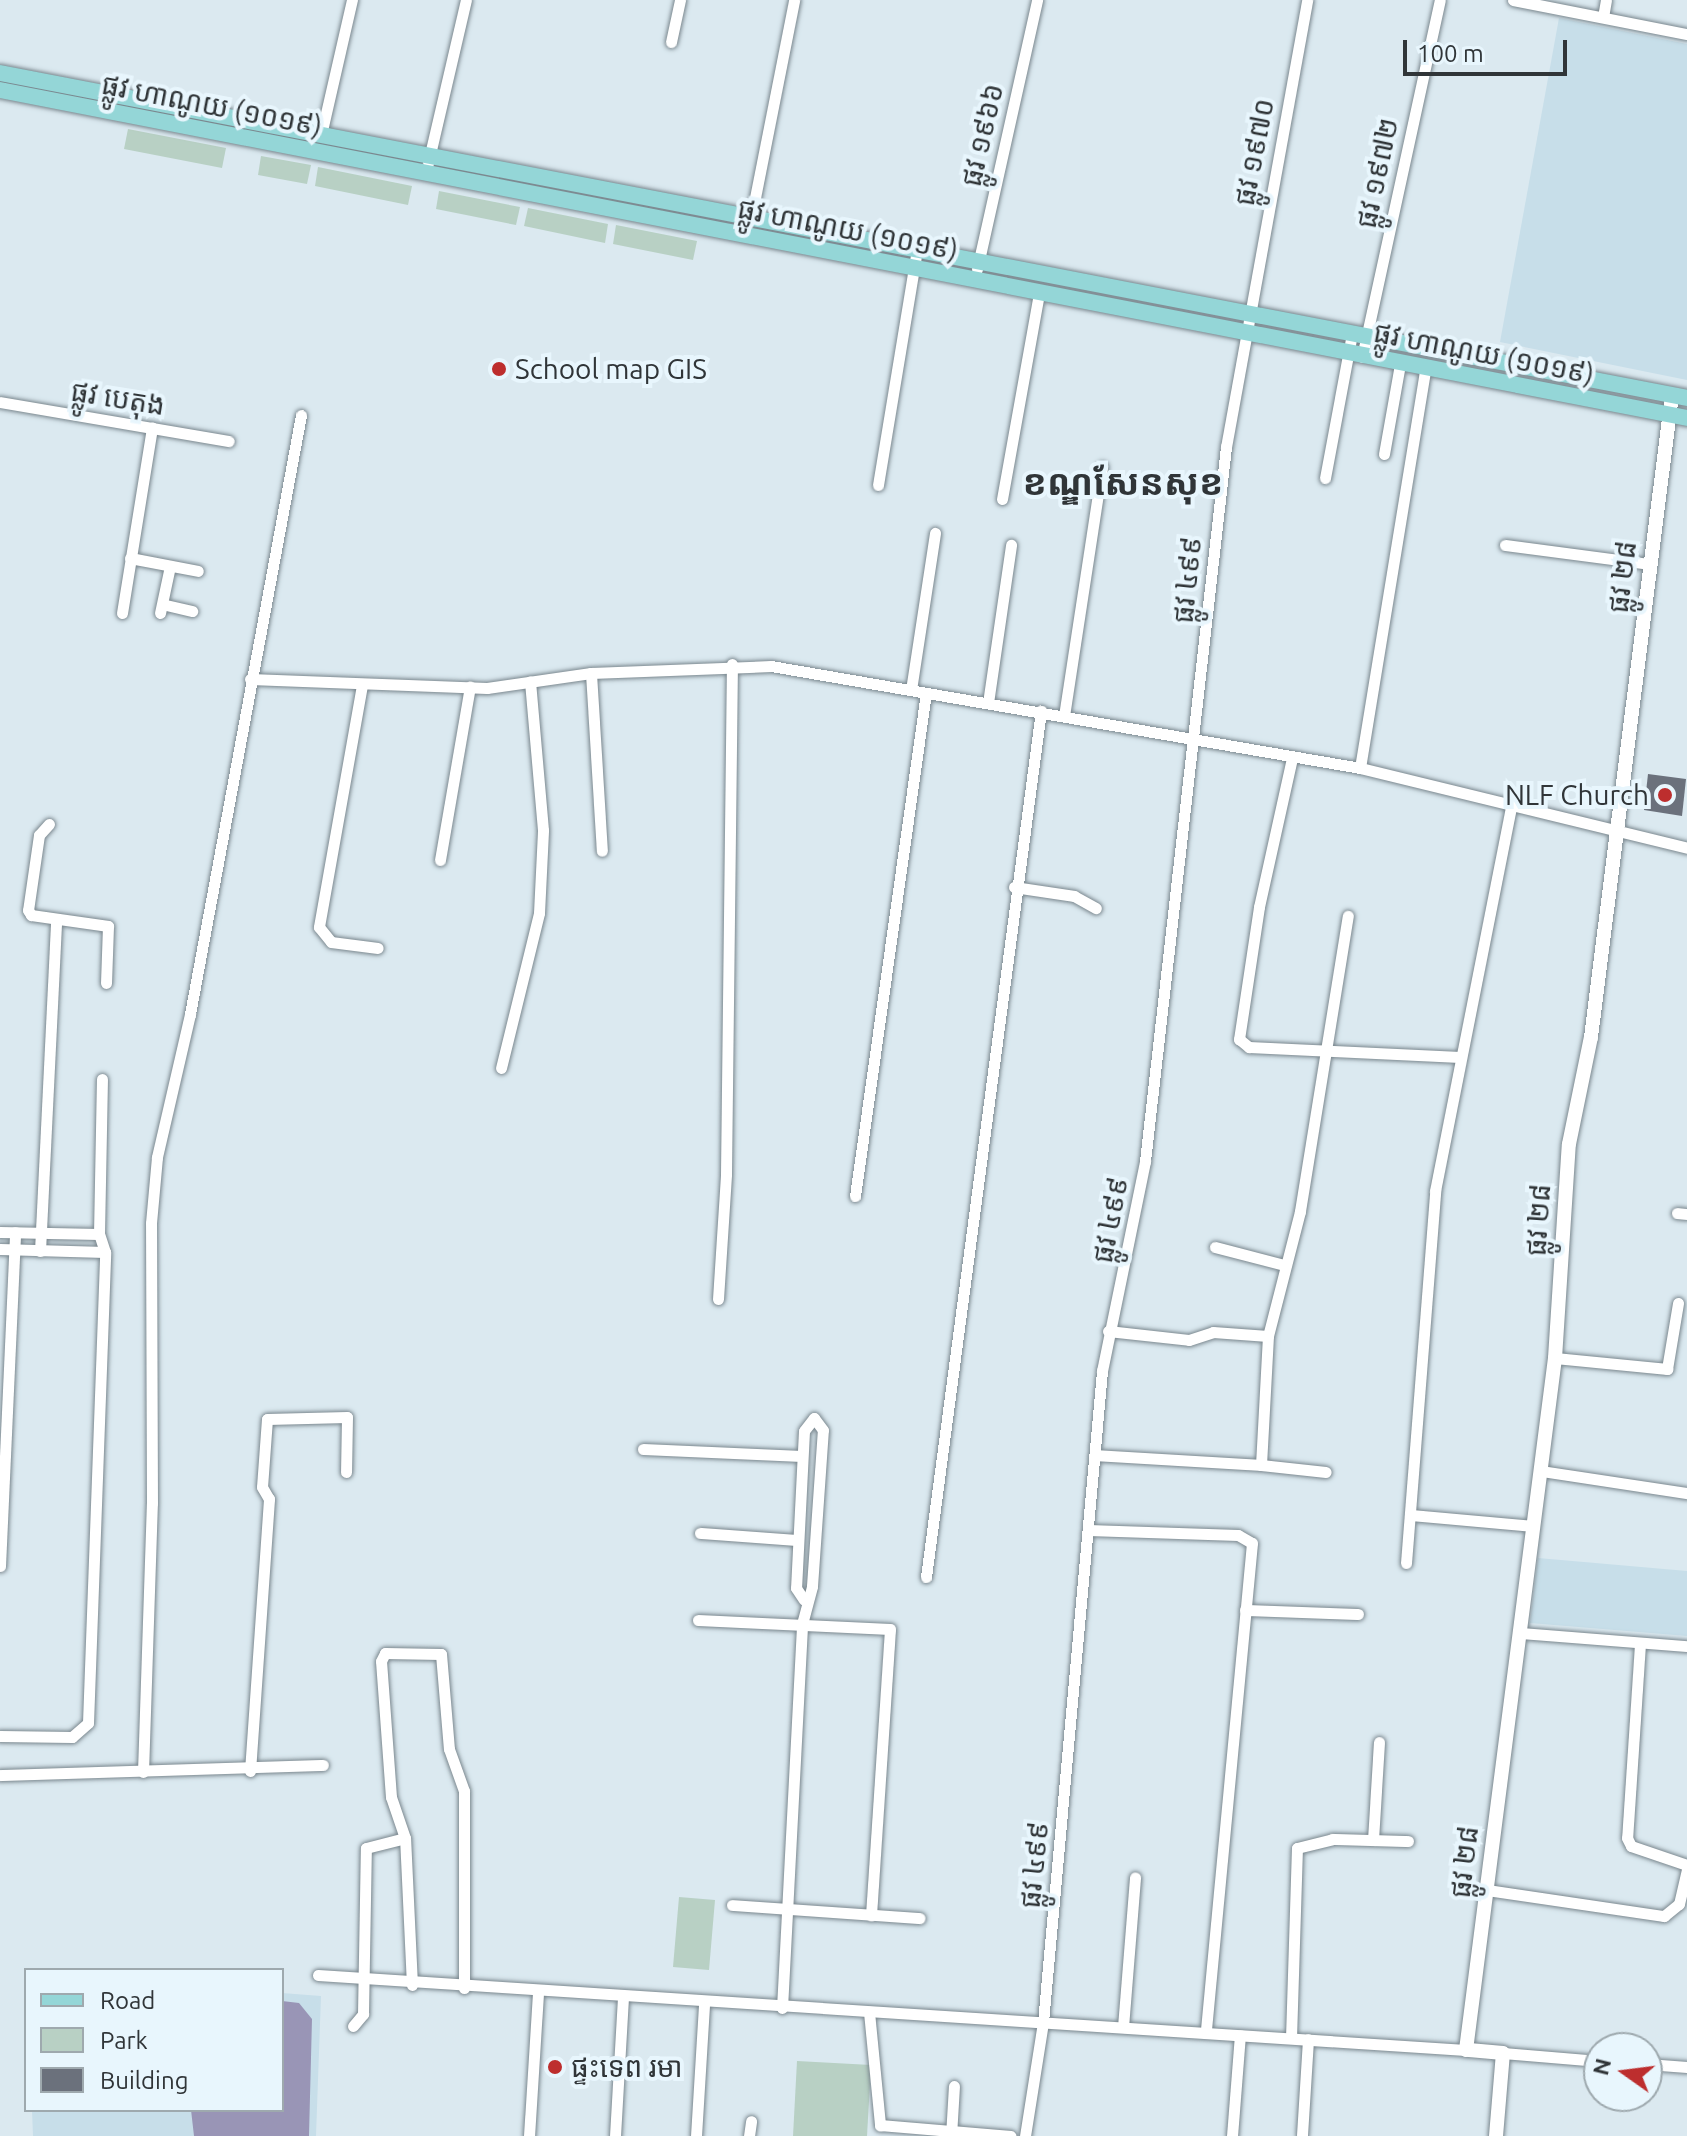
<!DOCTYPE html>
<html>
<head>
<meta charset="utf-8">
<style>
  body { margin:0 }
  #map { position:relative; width:1687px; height:2136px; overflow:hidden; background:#dbe9f0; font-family:Ubuntu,"Noto Sans Khmer",sans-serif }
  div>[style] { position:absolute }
  .built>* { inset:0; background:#c7dee9 }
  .green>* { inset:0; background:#b8d0c4 }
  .water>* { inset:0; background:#9995b6 }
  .building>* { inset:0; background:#6b717c }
  .roads { filter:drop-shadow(0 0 2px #7a878e) drop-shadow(0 0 2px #7a878e) }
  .minor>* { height:11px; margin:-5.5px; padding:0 5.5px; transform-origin:5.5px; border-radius:5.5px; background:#fff }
  .tertiary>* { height:14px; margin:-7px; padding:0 7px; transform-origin:7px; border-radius:7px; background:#fff }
  .primary>* { height:16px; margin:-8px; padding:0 8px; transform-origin:8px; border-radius:8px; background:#94d6d7 }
  .dots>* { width:22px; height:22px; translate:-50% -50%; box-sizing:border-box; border:4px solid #e8f6fd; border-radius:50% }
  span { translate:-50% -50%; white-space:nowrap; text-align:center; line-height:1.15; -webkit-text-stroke:8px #e8f6fd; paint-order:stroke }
  .street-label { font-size:28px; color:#303538 }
  .poi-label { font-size:28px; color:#303538 }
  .left { translate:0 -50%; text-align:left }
  .right { translate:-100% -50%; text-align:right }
  .district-label { font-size:36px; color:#303538; font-weight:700 }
  .legend { position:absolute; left:24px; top:1968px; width:260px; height:144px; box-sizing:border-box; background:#e8f6fd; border:2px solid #9ea9ae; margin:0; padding:10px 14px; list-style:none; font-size:24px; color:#303538 }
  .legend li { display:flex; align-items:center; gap:16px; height:40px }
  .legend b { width:40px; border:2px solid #9ea9ae }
  .north { position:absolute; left:1583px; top:2032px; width:80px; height:80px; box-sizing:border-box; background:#e8f6fd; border:2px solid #9ea9ae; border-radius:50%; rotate:284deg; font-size:22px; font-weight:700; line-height:32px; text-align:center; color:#303538 }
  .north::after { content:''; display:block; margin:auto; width:28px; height:36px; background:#bd2e2e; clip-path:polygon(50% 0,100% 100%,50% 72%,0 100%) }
  .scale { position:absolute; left:1403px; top:40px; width:164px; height:36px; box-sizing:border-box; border:4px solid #303538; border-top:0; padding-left:10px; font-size:24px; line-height:28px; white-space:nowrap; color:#303538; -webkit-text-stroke:6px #e8f6fd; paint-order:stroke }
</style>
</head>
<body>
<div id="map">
  <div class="built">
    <div style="clip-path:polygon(1559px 18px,1687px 44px,1687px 380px,1500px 342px)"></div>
    <div style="clip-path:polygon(1538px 1558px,1687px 1571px,1687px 1636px,1530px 1623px)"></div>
    <div style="clip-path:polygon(282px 1993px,321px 1996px,316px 2136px,33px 2136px,32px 2110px,282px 2110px)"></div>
  </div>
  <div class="green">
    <div style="clip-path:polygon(128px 129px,226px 148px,222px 168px,124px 149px)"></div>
    <div style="clip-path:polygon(261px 156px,311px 165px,307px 184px,258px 175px)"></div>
    <div style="clip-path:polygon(318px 167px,412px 186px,408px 205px,315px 186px)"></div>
    <div style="clip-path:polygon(439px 191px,520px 207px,516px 225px,436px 209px)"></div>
    <div style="clip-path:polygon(528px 208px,608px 224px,605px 243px,524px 226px)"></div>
    <div style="clip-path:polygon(616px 225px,697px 241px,693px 260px,613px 244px)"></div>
    <div style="clip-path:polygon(679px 1897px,715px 1900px,709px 1970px,673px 1967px)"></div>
    <div style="clip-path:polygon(797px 2061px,871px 2065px,867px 2136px,793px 2136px)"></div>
  </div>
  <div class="water">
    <div style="clip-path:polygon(282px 2001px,299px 2003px,312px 2019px,309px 2136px,194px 2136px,191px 2110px,282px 2110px)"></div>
  </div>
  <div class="building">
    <div style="clip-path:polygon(1648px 774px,1686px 779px,1682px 816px,1644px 810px)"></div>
  </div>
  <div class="roads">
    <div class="minor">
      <div style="left:1513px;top:0;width:177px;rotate:11.1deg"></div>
      <div style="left:1603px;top:17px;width:17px;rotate:-80deg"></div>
      <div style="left:671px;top:42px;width:43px;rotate:-77.9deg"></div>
      <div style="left:321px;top:135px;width:139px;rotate:-77.1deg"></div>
      <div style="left:428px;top:163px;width:167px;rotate:-76.9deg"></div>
      <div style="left:751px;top:218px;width:222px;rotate:-78.8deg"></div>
      <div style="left:977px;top:269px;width:276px;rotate:-77.4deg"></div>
      <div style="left:1362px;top:357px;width:365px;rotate:-77.7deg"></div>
      <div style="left:0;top:402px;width:232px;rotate:9.7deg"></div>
      <div style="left:1384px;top:454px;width:91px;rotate:-79.9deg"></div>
      <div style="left:1325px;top:478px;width:147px;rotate:-79.4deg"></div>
      <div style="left:878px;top:485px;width:238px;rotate:-80.6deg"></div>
      <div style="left:1002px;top:499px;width:209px;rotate:-79.8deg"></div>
      <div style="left:1505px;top:545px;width:145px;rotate:7.5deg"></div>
      <div style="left:130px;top:558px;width:69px;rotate:10.8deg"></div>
      <div style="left:166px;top:605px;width:27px;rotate:13deg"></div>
      <div style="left:122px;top:613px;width:188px;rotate:-80.8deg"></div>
      <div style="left:160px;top:613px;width:48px;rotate:-78deg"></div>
      <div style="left:591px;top:673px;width:178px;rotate:86.5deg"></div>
      <div style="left:250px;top:679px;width:237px;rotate:2.2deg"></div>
      <div style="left:487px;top:688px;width:105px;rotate:-8.2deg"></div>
      <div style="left:591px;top:673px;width:180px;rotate:-2.2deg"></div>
      <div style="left:771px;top:666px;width:598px;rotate:9.82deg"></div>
      <div style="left:1360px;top:768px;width:337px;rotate:13.7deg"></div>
      <div style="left:362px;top:685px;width:246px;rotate:100.1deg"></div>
      <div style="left:319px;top:927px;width:19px;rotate:51deg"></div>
      <div style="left:331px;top:942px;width:47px;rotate:7.3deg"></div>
      <div style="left:911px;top:690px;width:159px;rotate:-81.3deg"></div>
      <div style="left:988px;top:703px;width:160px;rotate:-81.7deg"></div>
      <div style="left:1064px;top:716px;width:252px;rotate:-81.3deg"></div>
      <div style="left:1292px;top:758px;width:153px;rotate:102.5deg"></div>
      <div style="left:1259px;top:907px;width:134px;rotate:98.6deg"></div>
      <div style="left:1239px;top:1039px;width:13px;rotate:39deg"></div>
      <div style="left:1249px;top:1047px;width:211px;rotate:2.7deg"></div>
      <div style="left:1360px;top:768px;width:404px;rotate:-80.7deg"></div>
      <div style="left:49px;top:824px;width:15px;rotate:132deg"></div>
      <div style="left:39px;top:835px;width:76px;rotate:98.3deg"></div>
      <div style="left:28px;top:910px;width:6px;rotate:59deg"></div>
      <div style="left:31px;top:915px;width:78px;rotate:8.1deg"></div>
      <div style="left:108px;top:926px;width:57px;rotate:92deg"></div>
      <div style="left:440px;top:860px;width:176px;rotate:-80.2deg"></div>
      <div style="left:1014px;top:887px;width:61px;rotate:8.5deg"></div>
      <div style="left:1074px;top:896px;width:25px;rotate:29deg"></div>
      <div style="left:501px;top:1068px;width:160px;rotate:-76.2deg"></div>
      <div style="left:539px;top:913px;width:83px;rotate:-87.2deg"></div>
      <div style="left:543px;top:830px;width:149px;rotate:-95deg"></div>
      <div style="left:855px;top:1196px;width:508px;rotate:-81.97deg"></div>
      <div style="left:1677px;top:1213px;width:10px;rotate:6deg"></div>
      <div style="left:0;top:1232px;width:99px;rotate:1.2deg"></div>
      <div style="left:1215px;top:1247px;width:71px;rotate:14.6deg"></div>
      <div style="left:0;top:1249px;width:105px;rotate:1.6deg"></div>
      <div style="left:40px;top:1251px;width:332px;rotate:-87.2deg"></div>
      <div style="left:718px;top:1299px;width:125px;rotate:-86.3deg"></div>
      <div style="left:726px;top:1174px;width:510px;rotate:-89.33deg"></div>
      <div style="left:1108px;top:1331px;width:81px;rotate:6.3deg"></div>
      <div style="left:1189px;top:1340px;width:25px;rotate:-18deg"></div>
      <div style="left:1213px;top:1332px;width:55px;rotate:4.2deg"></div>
      <div style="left:1555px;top:1358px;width:113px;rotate:5.6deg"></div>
      <div style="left:1667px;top:1369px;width:67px;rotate:-80.5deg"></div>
      <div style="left:643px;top:1449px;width:159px;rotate:2.5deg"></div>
      <div style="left:1095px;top:1455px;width:166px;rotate:3.4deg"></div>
      <div style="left:1261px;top:1465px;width:129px;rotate:-86.9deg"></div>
      <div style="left:1268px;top:1336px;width:129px;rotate:-75.6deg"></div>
      <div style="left:1300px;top:1211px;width:299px;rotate:-80.8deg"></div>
      <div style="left:1261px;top:1465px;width:65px;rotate:6.1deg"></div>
      <div style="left:1541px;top:1471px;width:148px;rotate:8.6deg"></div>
      <div style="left:1411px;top:1515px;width:123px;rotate:5.1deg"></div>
      <div style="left:1088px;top:1530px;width:150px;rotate:1.9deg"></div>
      <div style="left:1238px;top:1535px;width:16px;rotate:30deg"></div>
      <div style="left:1252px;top:1543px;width:492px;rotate:95.4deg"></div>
      <div style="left:700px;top:1533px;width:98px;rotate:4.1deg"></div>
      <div style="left:1406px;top:1563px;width:373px;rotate:-85.5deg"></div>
      <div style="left:1435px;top:1191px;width:397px;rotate:-78.8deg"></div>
      <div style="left:0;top:1566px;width:334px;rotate:-87.4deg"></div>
      <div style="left:926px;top:1577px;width:874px;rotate:-82.44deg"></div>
      <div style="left:1245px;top:1610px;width:113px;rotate:2deg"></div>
      <div style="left:698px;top:1620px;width:192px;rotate:2.7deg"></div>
      <div style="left:890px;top:1629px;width:287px;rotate:93.8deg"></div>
      <div style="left:1520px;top:1633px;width:168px;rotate:4.5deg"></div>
      <div style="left:1640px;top:1644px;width:194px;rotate:93.8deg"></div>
      <div style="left:1627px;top:1838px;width:9px;rotate:63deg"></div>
      <div style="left:1631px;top:1846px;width:59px;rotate:18.7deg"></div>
      <div style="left:0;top:1736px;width:72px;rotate:0.8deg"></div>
      <div style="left:72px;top:1737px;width:21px;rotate:-41deg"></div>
      <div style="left:88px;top:1723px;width:471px;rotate:-87.9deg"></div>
      <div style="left:105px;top:1252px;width:19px;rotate:-108deg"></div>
      <div style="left:99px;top:1234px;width:155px;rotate:-88.9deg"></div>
      <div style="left:250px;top:1771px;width:273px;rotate:-86deg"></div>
      <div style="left:269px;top:1499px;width:14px;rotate:-120deg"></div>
      <div style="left:262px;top:1487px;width:68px;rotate:-85.8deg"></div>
      <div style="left:267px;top:1419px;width:80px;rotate:-1.4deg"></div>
      <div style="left:347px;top:1417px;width:55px;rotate:91deg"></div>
      <div style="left:143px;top:1772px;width:269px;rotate:-88.1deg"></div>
      <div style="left:152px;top:1503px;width:280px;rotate:-90.2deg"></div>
      <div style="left:151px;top:1223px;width:66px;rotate:-84.8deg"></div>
      <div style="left:157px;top:1157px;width:147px;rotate:-77deg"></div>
      <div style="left:190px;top:1014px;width:609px;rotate:-79.5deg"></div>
      <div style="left:0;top:1775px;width:323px;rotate:-1.8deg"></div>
      <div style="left:1373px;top:1840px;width:98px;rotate:-86.5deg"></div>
      <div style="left:1487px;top:1890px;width:179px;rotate:8.4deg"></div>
      <div style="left:1664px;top:1916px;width:19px;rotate:-39deg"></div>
      <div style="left:1679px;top:1904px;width:36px;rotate:-77deg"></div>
      <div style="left:732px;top:1905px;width:188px;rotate:4deg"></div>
      <div style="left:318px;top:1975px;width:1150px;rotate:3.74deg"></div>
      <div style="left:412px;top:1985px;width:147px;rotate:-92.7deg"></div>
      <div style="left:405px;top:1838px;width:43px;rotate:-108.9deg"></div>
      <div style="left:391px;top:1797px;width:136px;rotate:-94.2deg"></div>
      <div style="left:381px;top:1661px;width:9px;rotate:-63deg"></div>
      <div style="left:385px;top:1653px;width:56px;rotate:1deg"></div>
      <div style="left:441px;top:1654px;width:95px;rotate:85.2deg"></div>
      <div style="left:449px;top:1749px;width:45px;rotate:70.3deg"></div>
      <div style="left:464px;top:1791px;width:197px;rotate:90deg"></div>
      <div style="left:782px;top:2008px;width:385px;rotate:-87deg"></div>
      <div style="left:802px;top:1624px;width:39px;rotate:-75deg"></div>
      <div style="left:812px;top:1586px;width:156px;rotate:-86deg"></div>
      <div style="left:823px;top:1430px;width:15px;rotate:-127deg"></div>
      <div style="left:814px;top:1418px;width:16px;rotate:128deg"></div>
      <div style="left:804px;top:1431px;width:157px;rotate:92.9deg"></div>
      <div style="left:796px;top:1588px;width:14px;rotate:56deg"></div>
      <div style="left:869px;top:2012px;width:114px;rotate:84.4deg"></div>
      <div style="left:880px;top:2125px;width:131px;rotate:4.8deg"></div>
      <div style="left:353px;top:2026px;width:16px;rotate:-50deg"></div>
      <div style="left:363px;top:2014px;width:166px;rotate:-89deg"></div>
      <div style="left:366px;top:1848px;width:40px;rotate:-14.4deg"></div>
      <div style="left:1123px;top:2027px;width:150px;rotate:-85.4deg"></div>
      <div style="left:1291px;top:2038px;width:190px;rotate:-88.2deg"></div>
      <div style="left:1297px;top:1848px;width:36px;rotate:-14deg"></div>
      <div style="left:1332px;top:1839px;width:76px;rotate:1.5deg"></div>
      <div style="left:1503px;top:2053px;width:96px;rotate:4.8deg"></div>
      <div style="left:1647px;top:2064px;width:40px;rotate:4.3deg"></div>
      <div style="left:1302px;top:2135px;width:96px;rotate:-86.4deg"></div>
      <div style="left:529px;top:2136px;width:143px;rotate:-86.4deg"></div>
      <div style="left:615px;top:2136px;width:138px;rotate:-86.7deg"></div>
      <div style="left:696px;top:2136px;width:132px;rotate:-86.5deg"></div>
      <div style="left:749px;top:2136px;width:15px;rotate:-82deg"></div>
      <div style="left:951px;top:2136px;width:50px;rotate:-86.6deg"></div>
      <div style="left:1025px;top:2136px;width:115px;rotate:-81deg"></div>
      <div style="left:1043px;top:2022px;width:654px;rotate:-84.82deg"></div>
      <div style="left:1102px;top:1371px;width:214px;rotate:-78.4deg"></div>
      <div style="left:1145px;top:1161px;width:719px;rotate:-83.53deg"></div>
      <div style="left:1226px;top:447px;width:454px;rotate:-79.7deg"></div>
      <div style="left:1232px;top:2136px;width:101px;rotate:-85.5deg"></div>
    </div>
    <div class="tertiary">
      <div style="left:1496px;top:2136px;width:83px;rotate:-85.2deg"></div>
      <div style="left:1503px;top:2053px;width:37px;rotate:-175deg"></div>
      <div style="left:1466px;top:2050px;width:698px;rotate:-82.67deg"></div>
      <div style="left:1555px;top:1358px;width:214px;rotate:-86.3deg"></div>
      <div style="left:1569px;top:1144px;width:109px;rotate:-78.4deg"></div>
      <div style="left:1591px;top:1037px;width:639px;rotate:-82.81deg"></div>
    </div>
    <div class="primary">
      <div style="left:0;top:73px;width:1718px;rotate:10.9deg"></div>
      <div style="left:0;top:90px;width:1719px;rotate:11deg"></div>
    </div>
  </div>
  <div class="dots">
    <div style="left:499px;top:369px;background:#bd2e2e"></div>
    <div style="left:1665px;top:795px;background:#bd2e2e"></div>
    <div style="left:555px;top:2067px;background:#bd2e2e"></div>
  </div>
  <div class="street-label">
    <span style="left:212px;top:105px;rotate:11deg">ផ្លូវ ហាណូយ (១០១៩)</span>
    <span style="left:982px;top:135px;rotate:-77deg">ផ្លូវ ១៩៦៦</span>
    <span style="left:1254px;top:152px;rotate:-79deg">ផ្លូវ ១៩៧០</span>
    <span style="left:1377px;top:173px;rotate:-78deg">ផ្លូវ ១៩៧២</span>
    <span style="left:848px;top:229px;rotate:11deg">ផ្លូវ ហាណូយ (១០១៩)</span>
    <span style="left:1484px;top:353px;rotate:11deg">ផ្លូវ ហាណូយ (១០១៩)</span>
    <span style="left:118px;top:398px;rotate:9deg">ផ្លូវ បេតុង</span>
    <span style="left:1622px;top:577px;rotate:-83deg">ផ្លូវ ២៨</span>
    <span style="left:1187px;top:580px;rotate:-84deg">ផ្លូវ ៤៩៩</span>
    <span style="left:1110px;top:1220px;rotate:-79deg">ផ្លូវ ៤៩៩</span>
    <span style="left:1538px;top:1220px;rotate:-86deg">ផ្លូវ ២៨</span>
    <span style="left:1464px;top:1862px;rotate:-83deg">ផ្លូវ ២៨</span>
    <span style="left:1034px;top:1865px;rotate:-84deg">ផ្លូវ ៤៩៩</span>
  </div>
  <div class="poi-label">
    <span class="left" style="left:515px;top:369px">School map GIS</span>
    <span class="right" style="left:1649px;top:795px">NLF Church</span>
    <span class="left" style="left:571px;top:2067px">ផ្ទះទេព រមា</span>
  </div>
  <div class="district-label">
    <span style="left:1123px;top:482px">ខណ្ឌសែនសុខ</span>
  </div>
  <ul class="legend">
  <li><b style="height:10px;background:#94d6d7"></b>Road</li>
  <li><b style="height:22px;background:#b8d0c4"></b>Park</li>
  <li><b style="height:22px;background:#6b717c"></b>Building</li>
  </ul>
  <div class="north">N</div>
  <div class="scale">100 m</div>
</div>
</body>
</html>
